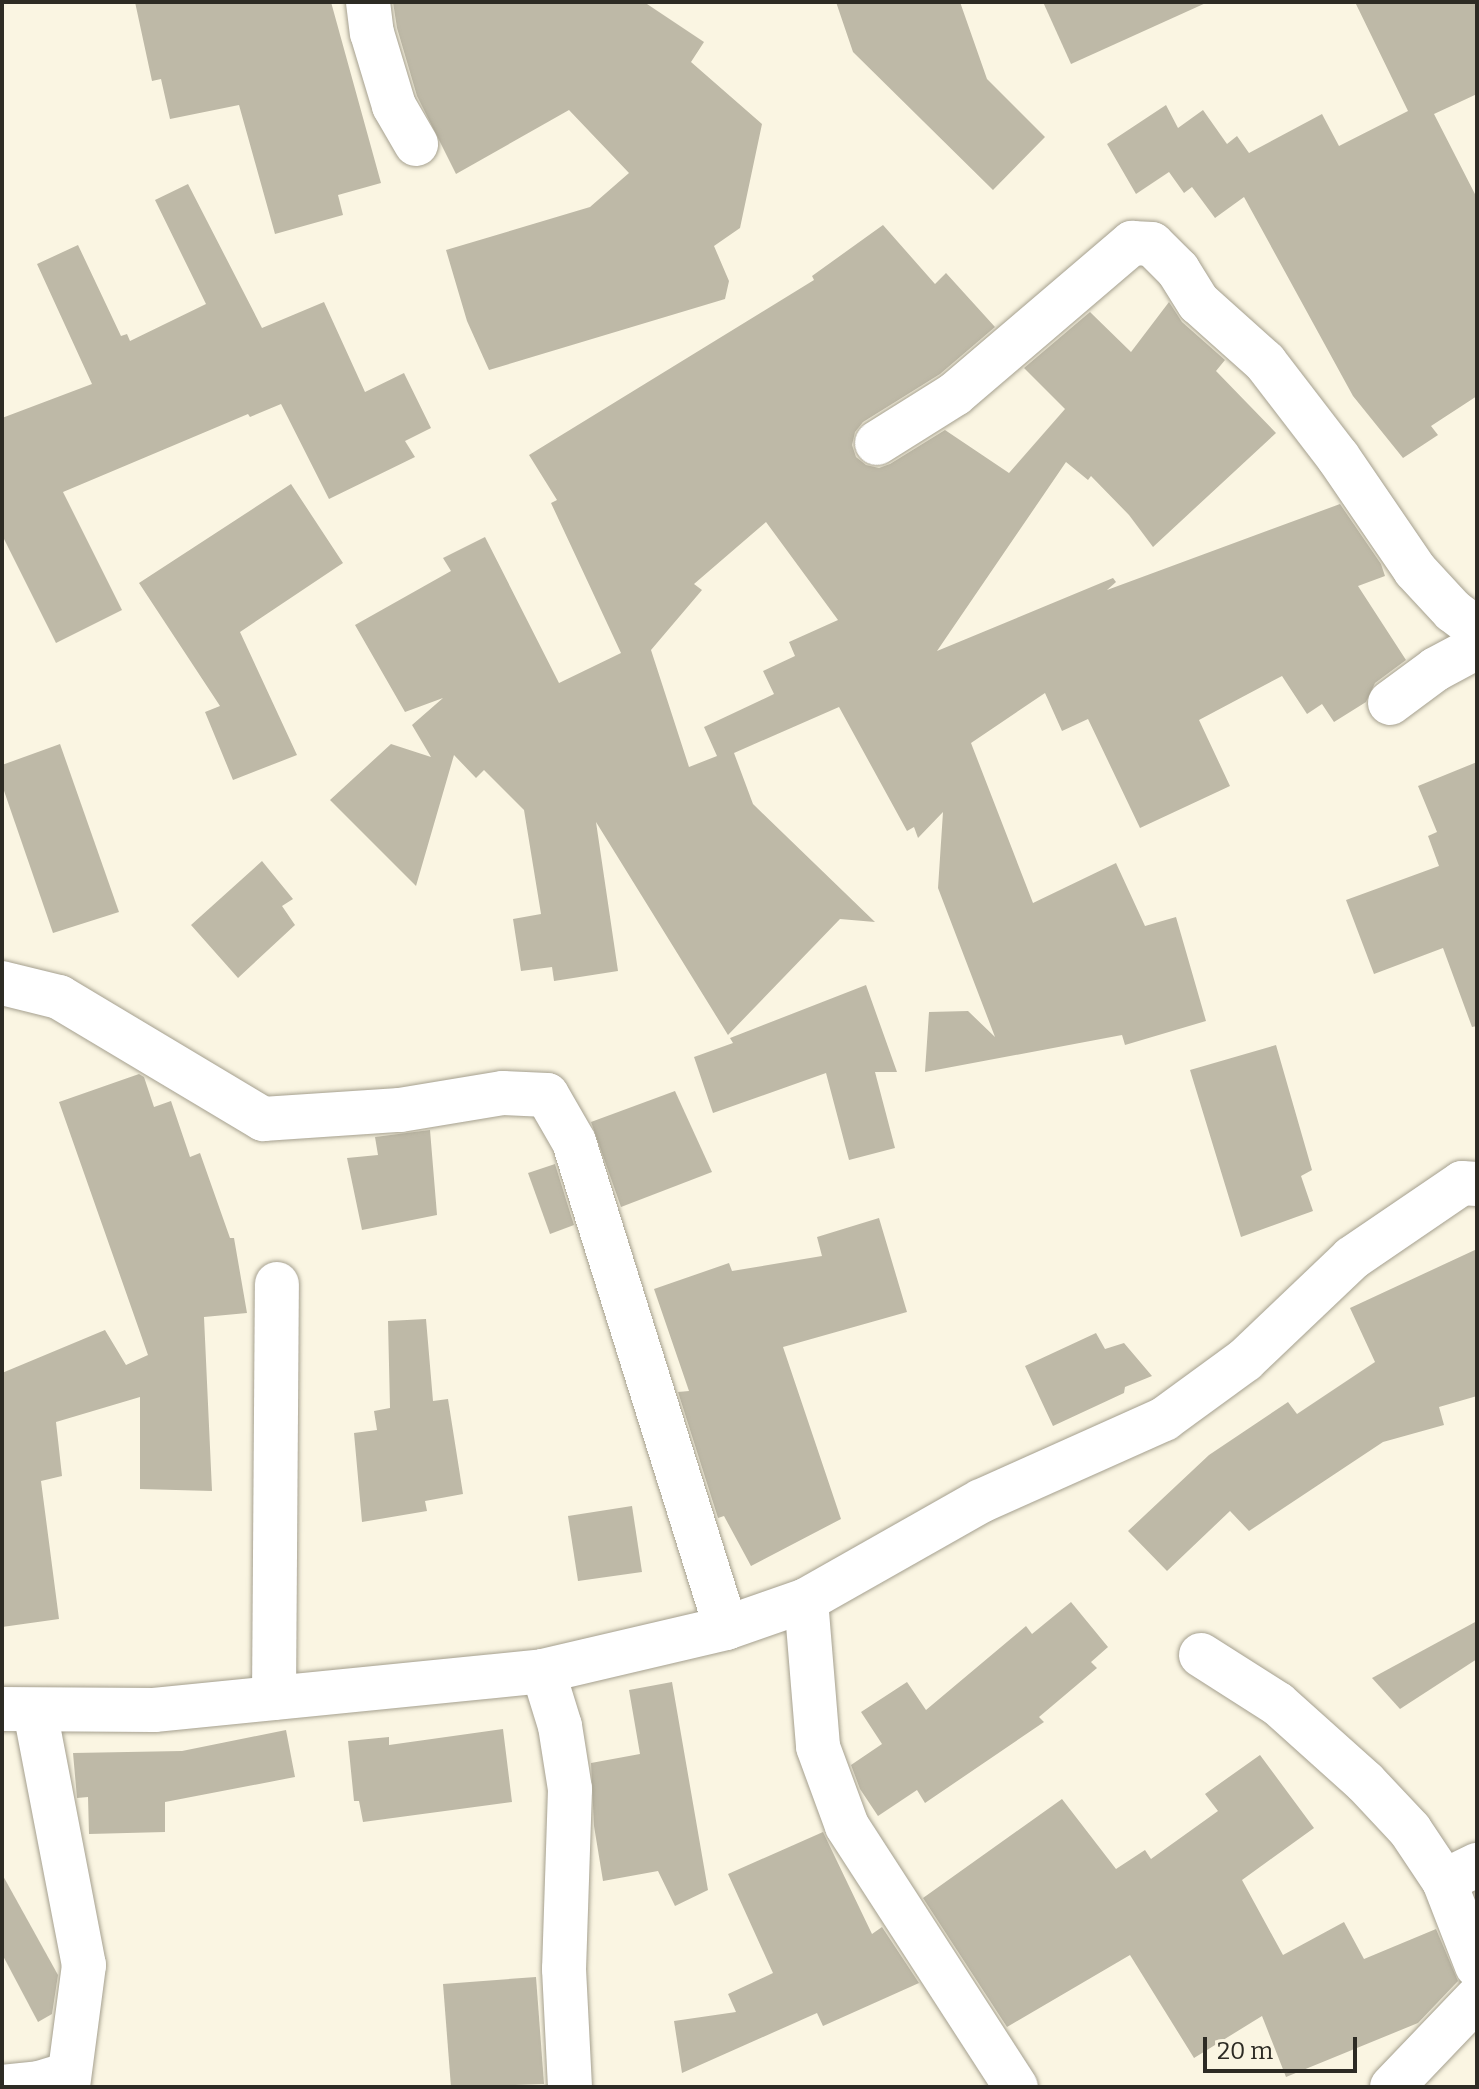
<!DOCTYPE html>
<html>
<head>
<meta charset="utf-8">
<style>
  body { margin:0 }
  #map { position:relative; width:1479px; height:2089px; overflow:hidden; background:#faf5e2; font-family:Bitter,serif }
  div>[style] { position:absolute }
  .building>* { inset:0; background:#beb9a7 }
  .roads { filter:drop-shadow(0 0 2px #a5a08f) drop-shadow(0 0 2px #a5a08f) }
  .minor>* { height:44px; margin:-22px; padding:0 22px; transform-origin:22px; border-radius:22px; background:#fff }
  span { translate:-50% -50%; white-space:nowrap; text-align:center; line-height:1.15; -webkit-text-stroke:6px #faf5e2; paint-order:stroke }
  .frame { position:absolute; inset:0; border:4px solid #2d2b24; pointer-events:none }
  .scale { position:absolute; left:1203px; top:2037px; width:154px; height:36px; box-sizing:border-box; border:4px solid #2d2b24; border-top:0; padding-left:10px; font-size:24px; line-height:28px; white-space:nowrap; color:#2d2b24; -webkit-text-stroke:6px #faf5e2; paint-order:stroke }
</style>
</head>
<body>
<div id="map">
  <div class="building">
    <div style="clip-path:polygon(135px 2px,331px 2px,381px 183px,338px 195px,343px 215px,275px 234px,239px 105px,170px 119px,161px 79px,152px 81px)"></div>
    <div style="clip-path:polygon(393px 2px,644px 2px,704px 42px,691px 62px,762px 124px,740px 228px,714px 246px,729px 281px,725px 299px,489px 370px,467px 321px,446px 250px,590px 207px,629px 173px,569px 110px,456px 174px,417px 96px,397px 28px)"></div>
    <div style="clip-path:polygon(836px 2px,960px 2px,987px 79px,1045px 137px,993px 190px,853px 52px)"></div>
    <div style="clip-path:polygon(1043px 2px,1208px 2px,1071px 64px)"></div>
    <div style="clip-path:polygon(1355px 2px,1477px 2px,1477px 94px,1434px 114px,1477px 198px,1477px 396px,1431px 426px,1438px 435px,1403px 458px,1353px 396px,1244px 197px,1215px 218px,1192px 187px,1184px 193px,1169px 172px,1136px 194px,1107px 144px,1166px 105px,1178px 128px,1203px 110px,1227px 144px,1237px 136px,1249px 153px,1322px 114px,1339px 146px,1408px 111px)"></div>
    <div style="clip-path:polygon(188px 184px,262px 328px,324px 302px,365px 392px,404px 373px,431px 428px,405px 441px,415px 457px,329px 499px,281px 404px,250px 417px,248px 414px,63px 492px,122px 610px,56px 643px,2px 535px,2px 418px,92px 384px,37px 264px,78px 245px,121px 336px,127px 334px,130px 341px,206px 304px,155px 200px)"></div>
    <div style="clip-path:polygon(evenodd,883px 225px,935px 284px,946px 273px,995px 327px,940px 374px,863px 422px,855px 432px,852px 445px,856px 457px,866px 465px,879px 468px,890px 464px,945px 430px,1009px 473px,1065px 409px,1024px 368px,1090px 312px,1131px 352px,1169px 302px,1182px 322px,1225px 360px,1216px 371px,1276px 433px,1153px 547px,1129px 515px,1091px 476px,1088px 480px,1066px 462px,937px 651px,1113px 578px,1116px 582px,1107px 590px,1340px 504px,1381px 564px,1385px 576px,1358px 586px,1406px 660px,1375px 683px,1366px 702px,1334px 722px,1322px 704px,1307px 714px,1282px 676px,1199px 720px,1230px 786px,1140px 828px,1088px 719px,1062px 731px,1045px 693px,971px 743px,1033px 903px,1116px 863px,1145px 926px,1176px 917px,1206px 1021px,1125px 1045px,1122px 1035px,925px 1072px,929px 1012px,968px 1011px,995px 1037px,938px 888px,943px 812px,918px 838px,914px 827px,907px 831px,839px 707px,734px 753px,753px 804px,875px 922px,840px 919px,728px 1035px,596px 822px,618px 971px,554px 981px,552px 967px,521px 971px,513px 919px,541px 914px,524px 810px,484px 770px,476px 778px,454px 755px,416px 886px,330px 800px,391px 744px,431px 757px,412px 725px,443px 698px,405px 712px,355px 625px,451px 571px,443px 558px,485px 537px,559px 683px,621px 653px,551px 503px,557px 500px,529px 455px,814px 280px,812px 276px,883px 225px,766px 522px,838px 620px,789px 642px,795px 656px,763px 671px,774px 694px,704px 727px,717px 756px,689px 767px,651px 650px,702px 590px,694px 584px,766px 522px)"></div>
    <div style="clip-path:polygon(291px 484px,343px 563px,240px 632px,297px 755px,233px 780px,205px 712px,220px 706px,139px 583px)"></div>
    <div style="clip-path:polygon(60px 744px,119px 912px,53px 933px,2px 785px,2px 765px)"></div>
    <div style="clip-path:polygon(1477px 762px,1477px 1026px,1472px 1027px,1443px 948px,1374px 974px,1346px 900px,1439px 866px,1428px 836px,1437px 832px,1418px 786px)"></div>
    <div style="clip-path:polygon(262px 861px,293px 899px,282px 906px,295px 925px,238px 978px,191px 925px)"></div>
    <div style="clip-path:polygon(866px 985px,897px 1072px,875px 1072px,895px 1148px,849px 1160px,826px 1073px,713px 1113px,694px 1057px,733px 1043px,730px 1038px)"></div>
    <div style="clip-path:polygon(1276px 1045px,1312px 1170px,1301px 1176px,1313px 1211px,1241px 1237px,1190px 1070px)"></div>
    <div style="clip-path:polygon(139px 1074px,144px 1077px,154px 1107px,171px 1101px,190px 1157px,200px 1153px,230px 1238px,234px 1238px,247px 1313px,204px 1317px,212px 1491px,140px 1489px,140px 1397px,56px 1422px,62px 1476px,41px 1481px,59px 1619px,2px 1627px,2px 1373px,105px 1330px,126px 1365px,148px 1355px,59px 1102px)"></div>
    <div style="clip-path:polygon(675px 1091px,712px 1172px,621px 1207px,591px 1122px)"></div>
    <div style="clip-path:polygon(430px 1130px,437px 1215px,362px 1230px,347px 1158px,378px 1155px,375px 1137px)"></div>
    <div style="clip-path:polygon(555px 1164px,574px 1225px,550px 1234px,528px 1173px)"></div>
    <div style="clip-path:polygon(879px 1218px,907px 1312px,783px 1347px,841px 1519px,751px 1566px,724px 1516px,718px 1518px,678px 1392px,689px 1391px,654px 1289px,729px 1263px,732px 1271px,822px 1256px,817px 1237px)"></div>
    <div style="clip-path:polygon(1477px 1249px,1477px 1396px,1439px 1407px,1444px 1425px,1383px 1442px,1249px 1531px,1230px 1511px,1167px 1571px,1128px 1531px,1209px 1455px,1288px 1402px,1297px 1414px,1375px 1362px,1350px 1308px)"></div>
    <div style="clip-path:polygon(426px 1319px,433px 1401px,448px 1399px,463px 1494px,425px 1501px,427px 1511px,362px 1522px,354px 1433px,377px 1430px,374px 1411px,390px 1408px,388px 1321px)"></div>
    <div style="clip-path:polygon(1096px 1333px,1105px 1349px,1124px 1343px,1152px 1376px,1125px 1387px,1124px 1393px,1053px 1426px,1025px 1366px)"></div>
    <div style="clip-path:polygon(632px 1506px,642px 1572px,578px 1581px,568px 1516px)"></div>
    <div style="clip-path:polygon(1071px 1602px,1108px 1647px,1091px 1662px,1097px 1668px,1039px 1717px,1044px 1722px,925px 1803px,917px 1790px,878px 1816px,860px 1789px,851px 1765px,882px 1744px,861px 1712px,907px 1682px,926px 1710px,1026px 1626px,1032px 1634px)"></div>
    <div style="clip-path:polygon(1477px 1621px,1477px 1659px,1400px 1709px,1372px 1678px)"></div>
    <div style="clip-path:polygon(672px 1682px,708px 1890px,675px 1906px,658px 1871px,603px 1881px,594px 1826px,591px 1763px,640px 1754px,629px 1690px)"></div>
    <div style="clip-path:polygon(503px 1729px,512px 1802px,363px 1822px,359px 1801px,354px 1801px,348px 1741px,389px 1737px,389px 1745px)"></div>
    <div style="clip-path:polygon(286px 1730px,295px 1777px,165px 1802px,165px 1832px,89px 1834px,88px 1797px,77px 1798px,73px 1753px,182px 1751px)"></div>
    <div style="clip-path:polygon(1260px 1755px,1314px 1828px,1242px 1880px,1283px 1955px,1344px 1922px,1364px 1959px,1436px 1929px,1458px 1981px,1418px 2023px,1286px 2077px,1262px 2016px,1194px 2058px,1130px 1955px,1007px 2027px,923px 1898px,1062px 1799px,1116px 1869px,1145px 1850px,1151px 1859px,1218px 1811px,1205px 1794px)"></div>
    <div style="clip-path:polygon(823px 1832px,872px 1934px,882px 1927px,919px 1983px,823px 2026px,817px 2013px,682px 2073px,674px 2021px,736px 2012px,728px 1994px,773px 1973px,728px 1874px)"></div>
    <div style="clip-path:polygon(2px 1874px,58px 1975px,52px 2014px,38px 2022px,2px 1954px)"></div>
    <div style="clip-path:polygon(536px 1977px,544px 2084px,451px 2087px,443px 1984px)"></div>
  </div>
  <div class="roads">
    <div class="minor">
      <div style="left:368px;top:2px;width:31px;rotate:83deg"></div>
      <div style="left:372px;top:33px;width:76px;rotate:73.2deg"></div>
      <div style="left:394px;top:106px;width:44px;rotate:59.9deg"></div>
      <div style="left:877px;top:443px;width:92px;rotate:-32.1deg"></div>
      <div style="left:955px;top:394px;width:233px;rotate:-40.5deg"></div>
      <div style="left:1132px;top:243px;width:20px;rotate:3deg"></div>
      <div style="left:1152px;top:244px;width:37px;rotate:45deg"></div>
      <div style="left:1178px;top:270px;width:39px;rotate:58deg"></div>
      <div style="left:1199px;top:303px;width:89px;rotate:41.8deg"></div>
      <div style="left:1265px;top:362px;width:120px;rotate:52.5deg"></div>
      <div style="left:1338px;top:457px;width:137px;rotate:55.7deg"></div>
      <div style="left:1415px;top:570px;width:56px;rotate:47.2deg"></div>
      <div style="left:1453px;top:611px;width:30px;rotate:37deg"></div>
      <div style="left:1390px;top:703px;width:57px;rotate:-36.5deg"></div>
      <div style="left:1436px;top:669px;width:47px;rotate:-28.2deg"></div>
      <div style="left:2px;top:983px;width:59px;rotate:13.8deg"></div>
      <div style="left:59px;top:997px;width:238px;rotate:30.9deg"></div>
      <div style="left:263px;top:1119px;width:137px;rotate:-3.8deg"></div>
      <div style="left:400px;top:1110px;width:104px;rotate:-9.4deg"></div>
      <div style="left:503px;top:1093px;width:44px;rotate:2.6deg"></div>
      <div style="left:547px;top:1095px;width:54px;rotate:60.1deg"></div>
      <div style="left:574px;top:1142px;width:509px;rotate:72.63deg"></div>
      <div style="left:806px;top:1600px;width:147px;rotate:85.3deg"></div>
      <div style="left:818px;top:1747px;width:84px;rotate:69.8deg"></div>
      <div style="left:847px;top:1826px;width:311px;rotate:57.1deg"></div>
      <div style="left:1201px;top:1655px;width:91px;rotate:32.5deg"></div>
      <div style="left:1278px;top:1704px;width:117px;rotate:41.9deg"></div>
      <div style="left:1365px;top:1782px;width:66px;rotate:46.8deg"></div>
      <div style="left:1410px;top:1830px;width:61px;rotate:56.3deg"></div>
      <div style="left:1444px;top:1881px;width:91px;rotate:68.8deg"></div>
      <div style="left:543px;top:1671px;width:58px;rotate:72.8deg"></div>
      <div style="left:560px;top:1726px;width:64px;rotate:81deg"></div>
      <div style="left:570px;top:1789px;width:180px;rotate:91.9deg"></div>
      <div style="left:564px;top:1969px;width:118px;rotate:87.1deg"></div>
      <div style="left:274px;top:1698px;width:414px;rotate:-89.6deg"></div>
      <div style="left:2px;top:1709px;width:152px;rotate:0.4deg"></div>
      <div style="left:154px;top:1710px;width:391px;rotate:-5.7deg"></div>
      <div style="left:543px;top:1671px;width:188px;rotate:-13.2deg"></div>
      <div style="left:726px;top:1628px;width:85px;rotate:-19.3deg"></div>
      <div style="left:806px;top:1600px;width:201px;rotate:-29.5deg"></div>
      <div style="left:981px;top:1501px;width:201px;rotate:-24.1deg"></div>
      <div style="left:1164px;top:1419px;width:100px;rotate:-36.1deg"></div>
      <div style="left:1245px;top:1360px;width:148px;rotate:-43.6deg"></div>
      <div style="left:1352px;top:1258px;width:133px;rotate:-34.3deg"></div>
      <div style="left:1462px;top:1183px;width:15px;rotate:4deg"></div>
      <div style="left:35px;top:1711px;width:259px;rotate:79.1deg"></div>
      <div style="left:84px;top:1965px;width:123px;rotate:97.5deg"></div>
      <div style="left:1444px;top:1881px;width:37px;rotate:-26deg"></div>
      <div style="left:2px;top:2087px;width:37px;rotate:-6deg"></div>
      <div style="left:39px;top:2083px;width:31px;rotate:-17deg"></div>
      <div style="left:1392px;top:2087px;width:123px;rotate:-46.3deg"></div>
    </div>
  </div>
  <div class="frame"></div>
  <div class="scale">20 m</div>
</div>
</body>
</html>
